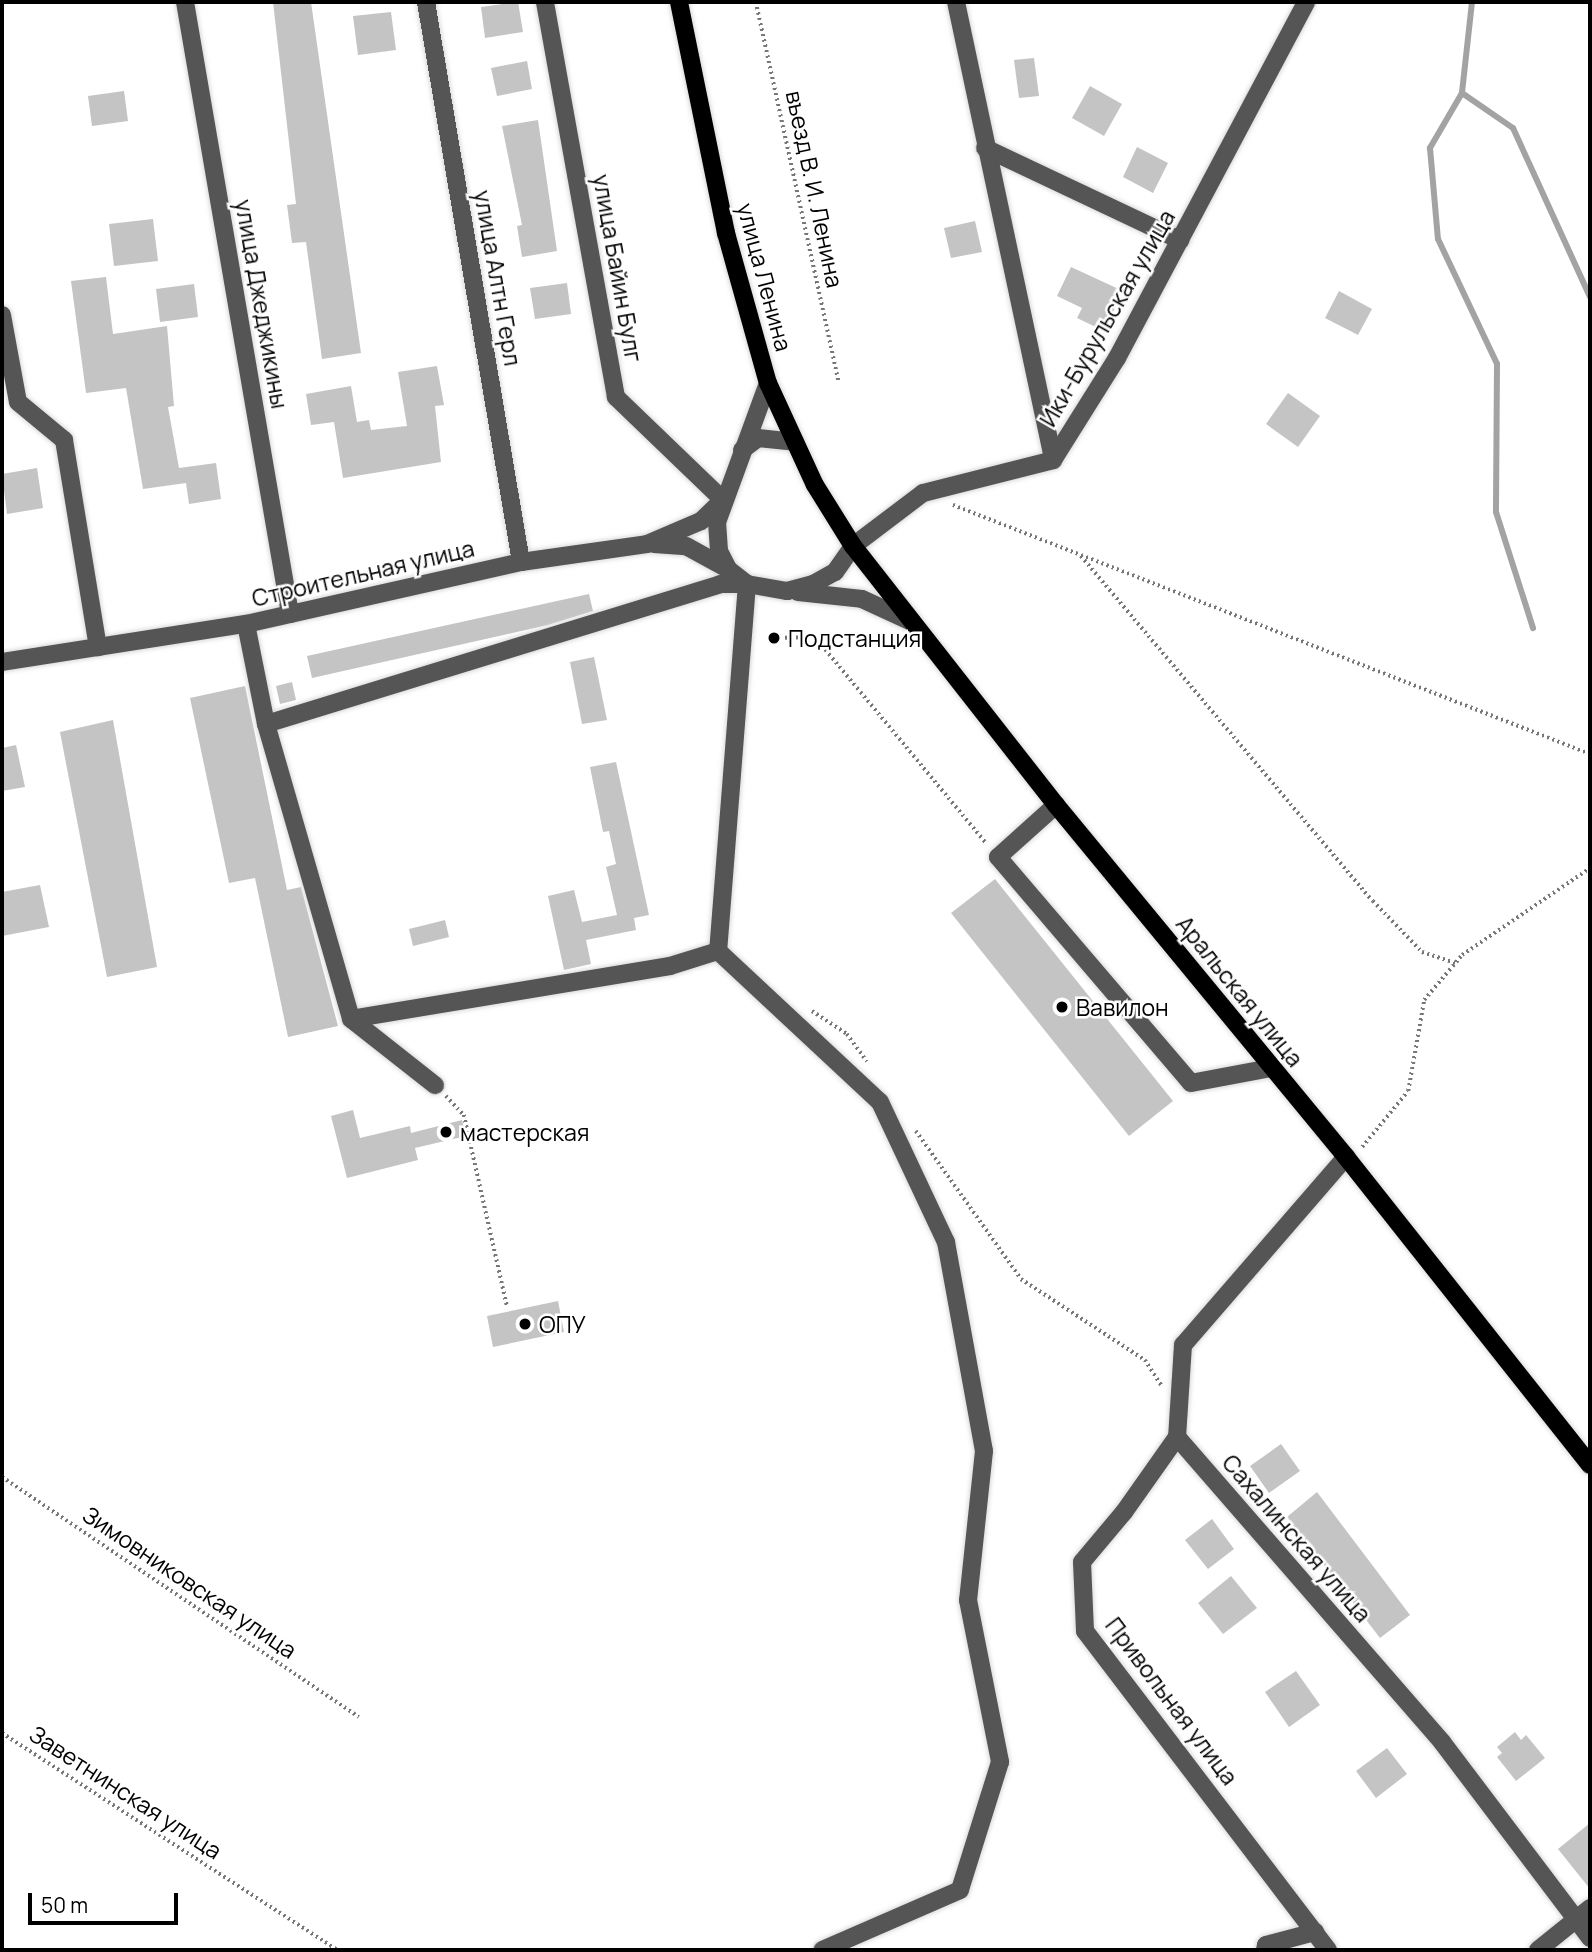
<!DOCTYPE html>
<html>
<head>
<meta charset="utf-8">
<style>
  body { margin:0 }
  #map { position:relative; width:1592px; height:1952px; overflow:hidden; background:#fff; font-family:Manrope,sans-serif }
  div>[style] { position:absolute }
  .stream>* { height:6px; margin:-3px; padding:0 3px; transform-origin:3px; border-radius:3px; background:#a3a3a3 }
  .building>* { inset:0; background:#c4c4c4 }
  .path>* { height:3.5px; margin-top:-1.75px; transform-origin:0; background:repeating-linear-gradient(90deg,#777 0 2px,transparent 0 5.5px) }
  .roads { filter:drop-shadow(0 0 2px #dbdbdb) drop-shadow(0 0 2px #dbdbdb) }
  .minor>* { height:18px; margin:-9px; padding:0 9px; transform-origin:9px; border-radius:9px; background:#555 }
  .major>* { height:18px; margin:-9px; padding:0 9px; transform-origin:9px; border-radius:9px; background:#000 }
  .dots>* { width:19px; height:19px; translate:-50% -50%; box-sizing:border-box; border:4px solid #fff; border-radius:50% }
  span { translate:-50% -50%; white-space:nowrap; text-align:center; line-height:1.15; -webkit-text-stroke:5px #fff; paint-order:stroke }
  .street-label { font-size:23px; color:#000 }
  .poi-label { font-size:23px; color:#000 }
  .left { translate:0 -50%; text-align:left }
  .frame { position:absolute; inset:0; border:4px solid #000; pointer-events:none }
  .scale { position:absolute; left:28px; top:1893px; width:150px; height:32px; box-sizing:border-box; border:4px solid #000; border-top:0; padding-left:9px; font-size:21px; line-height:24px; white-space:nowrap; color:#000; -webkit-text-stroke:5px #fff; paint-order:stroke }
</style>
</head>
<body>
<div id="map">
  <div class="stream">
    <div style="left:1472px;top:2px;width:92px;rotate:96.3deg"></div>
    <div style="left:1462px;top:93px;width:64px;rotate:120.2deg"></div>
    <div style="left:1430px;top:148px;width:91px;rotate:85deg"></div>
    <div style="left:1438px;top:239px;width:138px;rotate:64.7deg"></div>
    <div style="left:1497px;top:364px;width:148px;rotate:90.4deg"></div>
    <div style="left:1496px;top:512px;width:122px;rotate:72.3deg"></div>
    <div style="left:1462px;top:93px;width:62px;rotate:34.5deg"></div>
    <div style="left:1513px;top:128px;width:186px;rotate:65.5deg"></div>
  </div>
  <div class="building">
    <div style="clip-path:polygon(273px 2px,311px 2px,361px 353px,322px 359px,306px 242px,292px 243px,287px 205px,296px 204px)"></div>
    <div style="clip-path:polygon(518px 2px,523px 32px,485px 38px,481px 7px)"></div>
    <div style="clip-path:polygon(391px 12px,396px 50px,358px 55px,353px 16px)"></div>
    <div style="clip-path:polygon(1034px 58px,1039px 96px,1019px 98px,1014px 60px)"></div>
    <div style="clip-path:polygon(527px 61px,532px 89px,497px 96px,491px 68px)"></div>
    <div style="clip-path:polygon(1090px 86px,1122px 104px,1104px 136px,1072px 118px)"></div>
    <div style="clip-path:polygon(124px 91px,128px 121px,92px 126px,88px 96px)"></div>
    <div style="clip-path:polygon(538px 120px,557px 251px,522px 257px,517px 226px,522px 225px,502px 126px)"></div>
    <div style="clip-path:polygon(1137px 147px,1168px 163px,1153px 193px,1123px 177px)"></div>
    <div style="clip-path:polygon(153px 219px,158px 261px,114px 266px,109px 224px)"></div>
    <div style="clip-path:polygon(975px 221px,982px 252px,951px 258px,944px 228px)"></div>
    <div style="clip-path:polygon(1071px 267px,1123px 291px,1104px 331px,1077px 318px,1082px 308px,1057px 296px)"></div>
    <div style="clip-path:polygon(106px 277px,113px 334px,167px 326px,174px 406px,168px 407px,179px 468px,216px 463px,221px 499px,189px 504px,186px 483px,143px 489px,126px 388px,86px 393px,71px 281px)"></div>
    <div style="clip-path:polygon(567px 283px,571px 314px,535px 319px,530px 288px)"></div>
    <div style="clip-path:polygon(194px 284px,198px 317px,160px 322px,156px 289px)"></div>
    <div style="clip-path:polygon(1339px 291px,1372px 309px,1358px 335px,1325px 318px)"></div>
    <div style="clip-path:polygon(437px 366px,444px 405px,435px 406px,441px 462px,343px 478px,334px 422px,311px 425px,306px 394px,351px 386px,357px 422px,369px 420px,371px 430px,407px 426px,398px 372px)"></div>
    <div style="clip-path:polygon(1288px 393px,1320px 416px,1298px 447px,1266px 424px)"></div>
    <div style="clip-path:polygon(37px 468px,43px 508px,7px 514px,2px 474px)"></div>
    <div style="clip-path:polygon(589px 594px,593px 611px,548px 625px,312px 678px,307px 656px)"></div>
    <div style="clip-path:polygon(594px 657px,607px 720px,582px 724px,570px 662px)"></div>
    <div style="clip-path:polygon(292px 682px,296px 700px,280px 704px,276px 686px)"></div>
    <div style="clip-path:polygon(245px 686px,287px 890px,301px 887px,338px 1026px,288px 1037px,255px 878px,229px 883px,190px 698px)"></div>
    <div style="clip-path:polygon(113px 720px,157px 967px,107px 977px,60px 732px)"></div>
    <div style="clip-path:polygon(16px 745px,25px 787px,2px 791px,2px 748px)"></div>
    <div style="clip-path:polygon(616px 762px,649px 915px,634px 918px,636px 930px,586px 940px,591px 964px,564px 970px,548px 896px,574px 890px,582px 922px,617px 915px,606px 867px,616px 864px,609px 831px,603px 832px,590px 767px)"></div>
    <div style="clip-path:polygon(995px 879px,1173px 1101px,1129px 1136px,951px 913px)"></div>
    <div style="clip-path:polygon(40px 885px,49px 927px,2px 936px,2px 892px)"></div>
    <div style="clip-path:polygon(445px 920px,449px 937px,413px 946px,409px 929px)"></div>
    <div style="clip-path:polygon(353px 1110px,360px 1138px,410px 1126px,411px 1133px,462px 1120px,466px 1136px,415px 1148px,418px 1160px,347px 1178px,331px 1116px)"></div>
    <div style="clip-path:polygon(558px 1301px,564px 1332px,493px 1347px,487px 1316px)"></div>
    <div style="clip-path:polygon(1281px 1444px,1300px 1471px,1269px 1493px,1250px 1466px)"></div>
    <div style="clip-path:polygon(1317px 1492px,1410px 1615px,1380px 1638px,1287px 1517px)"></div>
    <div style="clip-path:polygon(1212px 1519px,1234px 1549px,1208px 1569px,1185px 1540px)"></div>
    <div style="clip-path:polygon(1231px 1576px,1257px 1608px,1223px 1634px,1198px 1603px)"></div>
    <div style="clip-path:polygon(1296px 1671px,1320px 1705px,1289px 1727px,1265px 1692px)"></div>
    <div style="clip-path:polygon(1515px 1732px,1521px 1740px,1526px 1735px,1545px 1758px,1516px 1781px,1497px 1757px,1502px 1753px,1497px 1747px)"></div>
    <div style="clip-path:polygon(1387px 1748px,1407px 1774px,1376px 1798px,1356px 1771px)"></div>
    <div style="clip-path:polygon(1590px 1823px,1590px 1889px,1558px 1849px)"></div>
  </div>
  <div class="path">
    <div style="left:756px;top:2px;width:390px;rotate:77.7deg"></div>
    <div style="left:953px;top:505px;width:684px;rotate:21.35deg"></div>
    <div style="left:1081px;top:556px;width:452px;rotate:49.8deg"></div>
    <div style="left:1373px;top:901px;width:71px;rotate:46.1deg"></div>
    <div style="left:1422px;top:952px;width:35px;rotate:18deg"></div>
    <div style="left:774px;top:638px;width:41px;rotate:-1.4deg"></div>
    <div style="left:815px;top:637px;width:269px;rotate:50.3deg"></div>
    <div style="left:812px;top:1011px;width:42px;rotate:33.3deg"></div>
    <div style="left:847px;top:1034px;width:34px;rotate:54deg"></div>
    <div style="left:446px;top:1096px;width:26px;rotate:47deg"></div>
    <div style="left:464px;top:1115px;width:196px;rotate:77.3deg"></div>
    <div style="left:916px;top:1131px;width:181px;rotate:54.6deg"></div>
    <div style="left:1021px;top:1279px;width:148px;rotate:33.2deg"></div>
    <div style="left:1145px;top:1360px;width:31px;rotate:57deg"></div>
    <div style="left:1362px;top:1147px;width:72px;rotate:-50.6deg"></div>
    <div style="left:1408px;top:1091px;width:92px;rotate:-80deg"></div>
    <div style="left:1424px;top:1000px;width:59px;rotate:-49.8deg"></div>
    <div style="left:1462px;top:955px;width:155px;rotate:-34.2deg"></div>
    <div style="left:2px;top:1477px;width:430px;rotate:33.9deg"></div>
    <div style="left:2px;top:1733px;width:399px;rotate:32.9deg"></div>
  </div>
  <div class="roads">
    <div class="minor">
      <div style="left:185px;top:2px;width:621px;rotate:80.26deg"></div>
      <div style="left:426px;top:2px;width:568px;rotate:80.37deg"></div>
      <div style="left:956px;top:2px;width:468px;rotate:78deg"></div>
      <div style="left:985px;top:148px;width:216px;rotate:25.3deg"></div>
      <div style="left:2px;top:315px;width:88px;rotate:79.6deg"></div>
      <div style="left:18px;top:402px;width:60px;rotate:39.6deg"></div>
      <div style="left:64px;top:440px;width:210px;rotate:80.7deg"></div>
      <div style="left:768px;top:383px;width:148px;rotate:110.1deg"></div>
      <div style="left:717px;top:522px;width:29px;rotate:86deg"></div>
      <div style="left:719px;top:551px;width:20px;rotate:63deg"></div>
      <div style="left:728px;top:569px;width:24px;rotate:38deg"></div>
      <div style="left:747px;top:584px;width:41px;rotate:9.9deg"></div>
      <div style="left:787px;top:591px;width:27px;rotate:-15deg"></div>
      <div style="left:813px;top:584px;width:25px;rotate:-29deg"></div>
      <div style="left:835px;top:572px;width:32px;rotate:-55deg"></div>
      <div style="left:853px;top:546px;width:88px;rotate:-37.1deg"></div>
      <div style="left:923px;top:493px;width:134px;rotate:-14.2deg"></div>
      <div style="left:1053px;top:460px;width:120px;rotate:-57.9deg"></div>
      <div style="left:1117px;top:358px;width:403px;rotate:-62deg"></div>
      <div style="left:742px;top:450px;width:20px;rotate:-37deg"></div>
      <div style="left:758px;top:438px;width:37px;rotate:6deg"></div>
      <div style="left:654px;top:544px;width:32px;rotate:4deg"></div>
      <div style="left:686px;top:546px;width:48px;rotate:28.7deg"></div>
      <div style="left:798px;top:592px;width:64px;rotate:6.2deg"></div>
      <div style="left:862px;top:599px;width:55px;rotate:24.7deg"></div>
      <div style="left:246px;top:624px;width:102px;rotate:78.7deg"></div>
      <div style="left:266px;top:724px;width:307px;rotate:73.9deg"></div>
      <div style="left:351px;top:1019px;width:107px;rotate:38.2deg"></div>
      <div style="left:2px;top:662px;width:247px;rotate:-8.9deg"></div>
      <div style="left:246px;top:624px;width:282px;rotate:-12.7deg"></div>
      <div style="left:521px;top:562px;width:127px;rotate:-8.1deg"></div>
      <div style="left:647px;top:544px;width:59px;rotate:-23.1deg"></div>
      <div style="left:701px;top:521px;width:30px;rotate:-44deg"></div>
      <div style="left:723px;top:500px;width:149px;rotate:-136.1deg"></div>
      <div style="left:616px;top:397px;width:401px;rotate:-100.2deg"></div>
      <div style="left:266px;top:724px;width:475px;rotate:-17.1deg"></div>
      <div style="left:720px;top:584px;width:27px"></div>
      <div style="left:747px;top:584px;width:368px;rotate:94.5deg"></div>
      <div style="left:718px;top:951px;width:50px;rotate:162.6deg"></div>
      <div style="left:670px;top:966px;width:323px;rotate:170.6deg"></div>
      <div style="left:1056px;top:805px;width:78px;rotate:138.1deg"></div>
      <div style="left:998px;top:857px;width:297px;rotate:49.5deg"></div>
      <div style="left:1191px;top:1083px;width:81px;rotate:-10.6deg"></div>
      <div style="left:718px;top:951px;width:221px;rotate:43deg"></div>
      <div style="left:880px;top:1102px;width:155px;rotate:64.8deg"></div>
      <div style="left:946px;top:1242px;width:212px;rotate:79.7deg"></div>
      <div style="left:984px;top:1451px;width:150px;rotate:96.1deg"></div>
      <div style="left:968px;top:1600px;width:165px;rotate:78.8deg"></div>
      <div style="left:1000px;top:1762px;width:134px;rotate:107.4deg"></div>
      <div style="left:960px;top:1890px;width:150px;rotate:156.5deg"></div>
      <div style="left:1346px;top:1157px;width:249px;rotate:130.9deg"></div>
      <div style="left:1183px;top:1345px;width:92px;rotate:93.7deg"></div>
      <div style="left:1177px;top:1437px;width:404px;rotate:49deg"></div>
      <div style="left:1442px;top:1742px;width:246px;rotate:52.9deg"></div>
      <div style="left:1177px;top:1437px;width:92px;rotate:125.2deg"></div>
      <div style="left:1124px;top:1512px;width:65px;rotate:130deg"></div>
      <div style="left:1082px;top:1562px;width:69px;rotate:87.5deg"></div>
      <div style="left:1085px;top:1631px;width:401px;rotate:52.7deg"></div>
      <div style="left:1265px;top:1950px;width:5px;rotate:-79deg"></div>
      <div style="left:1266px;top:1945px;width:51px;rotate:-14.9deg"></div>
      <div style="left:1538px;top:1950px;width:67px;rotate:-38.9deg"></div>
    </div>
    <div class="major">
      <div style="left:679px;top:2px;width:236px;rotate:78.5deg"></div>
      <div style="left:726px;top:233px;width:156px;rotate:74.4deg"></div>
      <div style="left:768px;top:383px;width:112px;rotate:65.3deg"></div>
      <div style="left:815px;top:485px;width:72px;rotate:58.1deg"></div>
      <div style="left:853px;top:546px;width:329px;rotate:51.9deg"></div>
      <div style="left:1056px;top:805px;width:456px;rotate:50.5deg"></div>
      <div style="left:1346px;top:1157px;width:393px;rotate:51.6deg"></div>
    </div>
  </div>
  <div class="dots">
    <div style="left:774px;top:638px;background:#000"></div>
    <div style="left:1062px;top:1007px;background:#000"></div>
    <div style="left:446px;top:1132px;background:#000"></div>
    <div style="left:525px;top:1324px;background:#000"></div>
  </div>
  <div class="street-label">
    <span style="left:815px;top:189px;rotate:78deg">въезд В. И. Ленина</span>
    <span style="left:618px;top:268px;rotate:80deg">улица Байин Булг</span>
    <span style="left:765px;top:277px;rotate:75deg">улица Ленина</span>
    <span style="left:498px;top:278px;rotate:80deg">улица Алтн Герл</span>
    <span style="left:262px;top:304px;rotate:80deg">улица Джеджикины</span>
    <span style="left:1107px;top:318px;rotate:-60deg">Ики-Бурульская улица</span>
    <span style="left:363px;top:573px;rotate:-13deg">Строительная улица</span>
    <span style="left:1240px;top:991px;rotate:51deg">Аральская улица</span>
    <span style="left:1297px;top:1538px;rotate:49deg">Сахалинская улица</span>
    <span style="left:190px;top:1582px;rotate:34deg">Зимовниковская улица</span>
    <span style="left:1172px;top:1701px;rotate:53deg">Привольная улица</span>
    <span style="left:126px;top:1792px;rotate:33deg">Заветнинская улица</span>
  </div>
  <div class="poi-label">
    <span class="left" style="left:788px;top:638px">Подстанция</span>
    <span class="left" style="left:1076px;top:1007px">Вавилон</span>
    <span class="left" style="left:460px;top:1132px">мастерская</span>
    <span class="left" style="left:539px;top:1324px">ОПУ</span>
  </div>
  <div class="frame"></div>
  <div class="scale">50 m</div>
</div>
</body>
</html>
